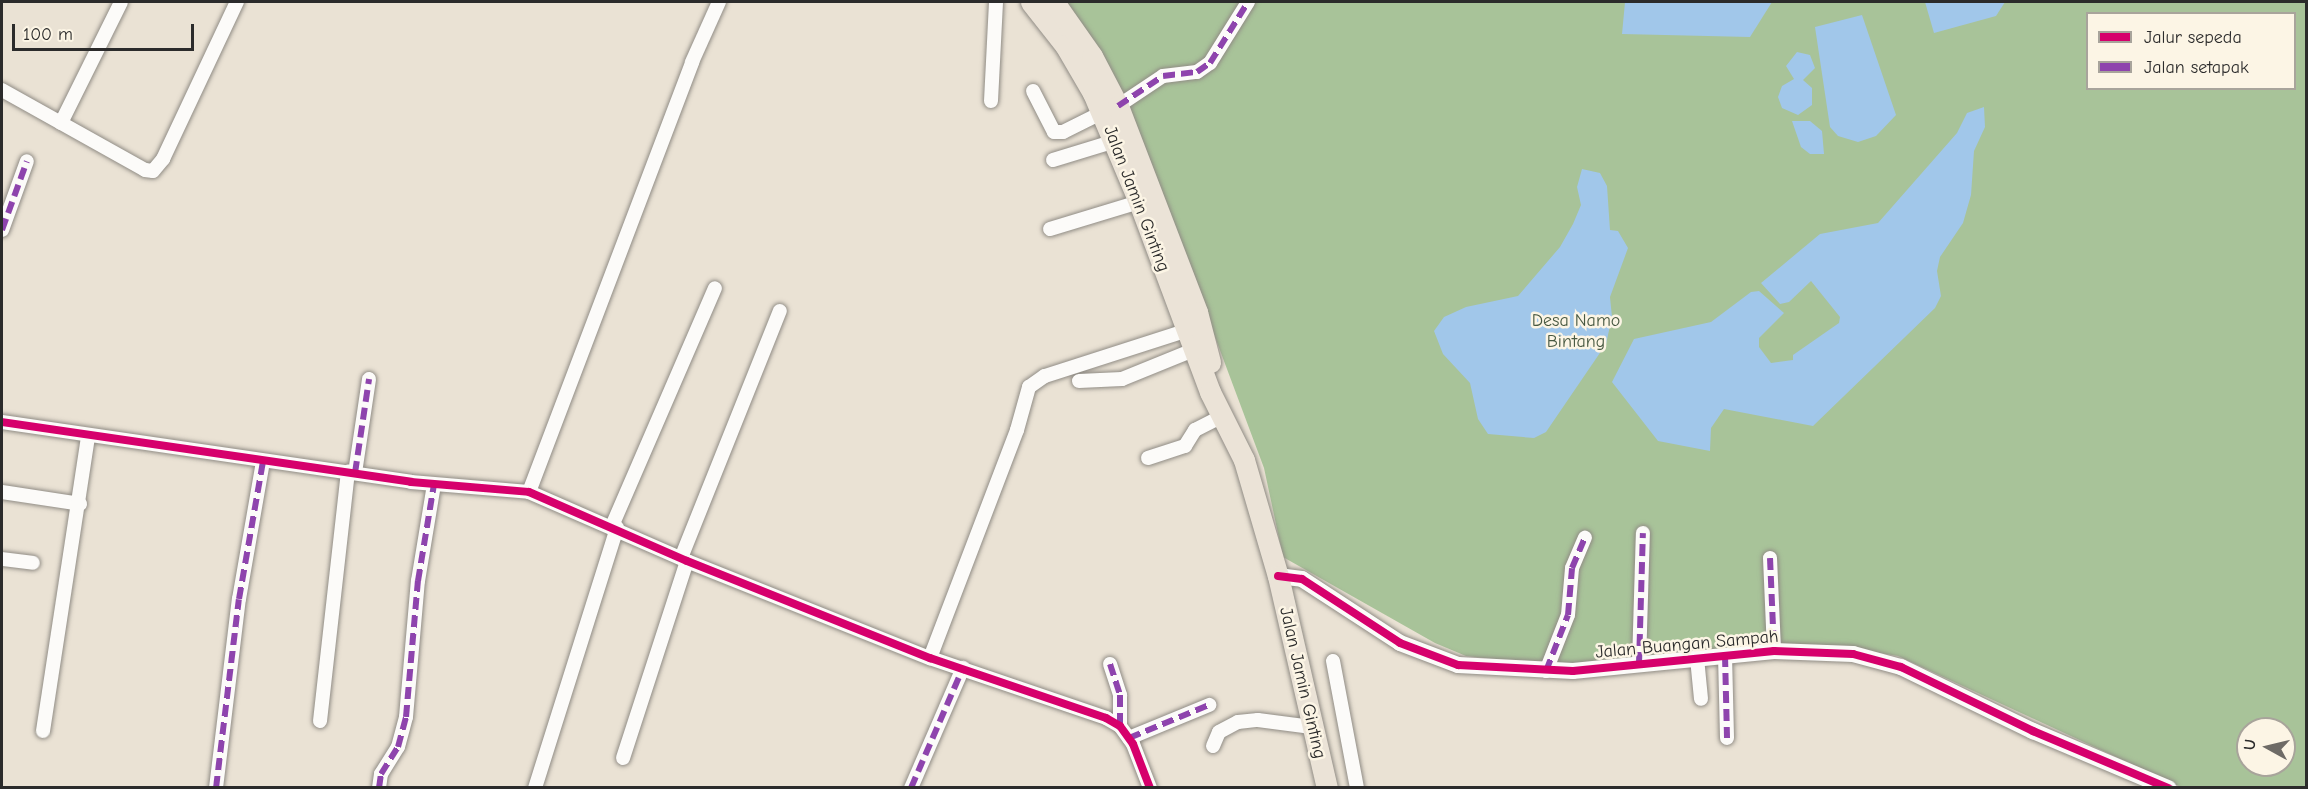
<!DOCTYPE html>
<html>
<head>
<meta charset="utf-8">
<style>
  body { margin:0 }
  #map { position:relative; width:2308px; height:789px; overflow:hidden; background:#eae2d4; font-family:"Comic Neue",sans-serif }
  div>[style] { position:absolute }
  .forest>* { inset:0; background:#a8c399 }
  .water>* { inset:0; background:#a1c7ea }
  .roads { filter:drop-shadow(0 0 2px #908c85) drop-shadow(0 0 2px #908c85) }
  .minor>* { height:14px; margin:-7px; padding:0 7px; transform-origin:7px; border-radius:7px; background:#fcfbf9 }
  .tertiary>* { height:16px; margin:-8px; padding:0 8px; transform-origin:8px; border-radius:8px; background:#fcfbf9 }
  .trunk>* { height:21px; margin:-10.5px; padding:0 10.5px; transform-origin:10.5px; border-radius:10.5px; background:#ebe3d7 }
  .quiet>* { height:6px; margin-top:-3px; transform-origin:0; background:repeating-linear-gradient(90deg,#8e44ad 0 12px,transparent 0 18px) }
  .cycleway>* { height:8px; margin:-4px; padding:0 4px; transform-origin:4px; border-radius:4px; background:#d6006c }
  span { translate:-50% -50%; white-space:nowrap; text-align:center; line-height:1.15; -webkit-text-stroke:5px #fcf5e5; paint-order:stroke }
  .street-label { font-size:18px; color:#2b2b2b }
  .park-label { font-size:18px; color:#485942 }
  .frame { position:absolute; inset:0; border:3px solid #2b2b2b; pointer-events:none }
  .legend { position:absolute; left:2086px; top:12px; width:210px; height:78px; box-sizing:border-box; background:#fcf5e5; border:2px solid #a8a49b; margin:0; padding:8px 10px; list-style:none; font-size:18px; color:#2b2b2b }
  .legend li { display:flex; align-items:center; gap:12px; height:30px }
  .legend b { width:30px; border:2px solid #a8a49b }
  .north { position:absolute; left:2236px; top:717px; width:60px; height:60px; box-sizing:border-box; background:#fcf5e5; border:2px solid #a8a49b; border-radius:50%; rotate:278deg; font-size:16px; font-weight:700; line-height:24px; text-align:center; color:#2b2b2b }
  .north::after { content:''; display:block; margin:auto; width:21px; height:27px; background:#6e6b66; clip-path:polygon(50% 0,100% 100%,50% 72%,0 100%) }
  .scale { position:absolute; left:12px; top:24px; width:182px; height:27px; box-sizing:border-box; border:3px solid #2b2b2b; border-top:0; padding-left:8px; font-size:18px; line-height:21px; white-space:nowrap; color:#2b2b2b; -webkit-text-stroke:4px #fcf5e5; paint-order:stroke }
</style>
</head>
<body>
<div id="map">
  <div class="forest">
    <div style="clip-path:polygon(evenodd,1067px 2px,2306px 2px,2306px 787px,2181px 787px,1898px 656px,1830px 645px,1592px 663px,1529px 663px,1466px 656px,1435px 643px,1283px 557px,1264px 468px,1138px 131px,1067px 2px,2088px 14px,2294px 14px,2294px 88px,2088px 88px,2088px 14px,1067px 2px,2248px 729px,2284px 729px,2284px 765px,2248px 765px,2248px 729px)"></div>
  </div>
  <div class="water">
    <div style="clip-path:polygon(1625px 2px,1772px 2px,1750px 37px,1622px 34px)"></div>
    <div style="clip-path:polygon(1925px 2px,2005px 2px,1996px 16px,1934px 33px)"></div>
    <div style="clip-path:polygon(1862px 15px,1896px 115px,1876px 136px,1858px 142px,1838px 136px,1830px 127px,1815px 27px)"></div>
    <div style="clip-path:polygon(1797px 52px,1810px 55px,1815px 68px,1803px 80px,1812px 88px,1812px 105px,1798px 115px,1782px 108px,1778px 97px,1782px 86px,1794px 79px,1786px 66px)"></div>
    <div style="clip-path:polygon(1984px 107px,1985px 127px,1974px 151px,1971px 195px,1963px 223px,1940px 257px,1937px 271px,1941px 296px,1935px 308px,1813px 426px,1724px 409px,1711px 428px,1710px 451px,1658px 441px,1612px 382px,1634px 339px,1711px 322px,1751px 292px,1759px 291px,1784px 313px,1759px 338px,1759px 347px,1771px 363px,1793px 360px,1793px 355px,1839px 323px,1840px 317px,1811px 281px,1789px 302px,1780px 304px,1761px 283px,1820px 234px,1878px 223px,1957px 133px,1967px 113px)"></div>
    <div style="clip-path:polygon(1792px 121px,1810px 121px,1822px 131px,1824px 154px,1810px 154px,1801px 147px)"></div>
    <div style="clip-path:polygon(1582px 169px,1600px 173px,1607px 186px,1610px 230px,1618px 231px,1628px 248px,1610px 297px,1612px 317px,1606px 344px,1546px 432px,1534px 438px,1488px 434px,1478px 419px,1470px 383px,1443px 354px,1434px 331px,1444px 317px,1466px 307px,1518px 296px,1560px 247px,1573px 224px,1581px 205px,1577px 187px)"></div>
  </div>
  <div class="roads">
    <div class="minor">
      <div style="left:2px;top:90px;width:164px;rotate:29.2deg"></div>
      <div style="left:145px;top:170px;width:8px;rotate:7deg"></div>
      <div style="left:153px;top:171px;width:16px;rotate:-50deg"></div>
      <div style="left:163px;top:159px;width:174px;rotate:-64.8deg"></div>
      <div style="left:1033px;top:91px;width:46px;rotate:62.9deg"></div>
      <div style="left:1054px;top:132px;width:9px"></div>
      <div style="left:1063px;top:132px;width:42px;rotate:-26.6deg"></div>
      <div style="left:991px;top:101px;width:99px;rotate:-87.1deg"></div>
      <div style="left:1118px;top:106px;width:54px;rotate:-33.7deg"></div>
      <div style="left:1163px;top:76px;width:34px;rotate:-7deg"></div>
      <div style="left:1197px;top:72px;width:16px;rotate:-35deg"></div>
      <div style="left:1210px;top:63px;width:72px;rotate:-58.1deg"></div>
      <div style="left:61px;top:123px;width:135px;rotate:-63.6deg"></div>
      <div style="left:1053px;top:160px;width:65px;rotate:-17deg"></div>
      <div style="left:1050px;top:229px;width:93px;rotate:-16.9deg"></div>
      <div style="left:2px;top:230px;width:73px;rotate:-70.1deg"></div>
      <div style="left:1079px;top:381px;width:43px;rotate:-2.7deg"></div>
      <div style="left:1122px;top:379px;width:85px;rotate:-22.1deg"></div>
      <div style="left:2px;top:422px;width:413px;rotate:8.3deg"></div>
      <div style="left:411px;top:482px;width:118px;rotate:4.8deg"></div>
      <div style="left:529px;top:492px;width:172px;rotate:23.6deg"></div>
      <div style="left:687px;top:561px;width:262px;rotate:21.8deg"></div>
      <div style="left:930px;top:658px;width:186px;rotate:18.8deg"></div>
      <div style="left:1106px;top:718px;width:16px;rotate:30deg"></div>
      <div style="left:1120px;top:726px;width:22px;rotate:54deg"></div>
      <div style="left:1133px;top:744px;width:47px;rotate:68.9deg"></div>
      <div style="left:1148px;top:458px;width:39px;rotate:-18deg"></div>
      <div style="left:1185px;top:446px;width:19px;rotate:-58deg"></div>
      <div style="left:1195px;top:430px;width:33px;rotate:-27deg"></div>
      <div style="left:355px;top:473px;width:95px;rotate:-81.5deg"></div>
      <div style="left:2px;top:492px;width:79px;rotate:8.7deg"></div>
      <div style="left:529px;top:492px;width:460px;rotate:-69.2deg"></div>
      <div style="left:692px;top:62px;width:66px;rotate:-65.8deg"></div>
      <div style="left:612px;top:526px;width:259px;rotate:-66.6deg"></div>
      <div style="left:681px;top:558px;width:266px;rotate:-68.2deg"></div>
      <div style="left:1770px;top:558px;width:93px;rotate:87.5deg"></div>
      <div style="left:2px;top:559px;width:31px;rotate:7deg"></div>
      <div style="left:1725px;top:655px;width:83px;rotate:88.6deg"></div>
      <div style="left:930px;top:658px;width:244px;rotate:-69.1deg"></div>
      <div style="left:1017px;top:430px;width:45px;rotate:-74.4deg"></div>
      <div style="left:1029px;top:387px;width:19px;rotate:-35deg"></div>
      <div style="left:1045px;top:376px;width:147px;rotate:-17.8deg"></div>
      <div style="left:1697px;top:658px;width:41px;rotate:84.4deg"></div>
      <div style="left:1333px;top:661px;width:129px;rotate:79.3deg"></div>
      <div style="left:1110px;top:664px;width:33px;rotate:72deg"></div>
      <div style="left:1120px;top:695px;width:31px;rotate:90deg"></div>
      <div style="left:1639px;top:664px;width:131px;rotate:-88.3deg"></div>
      <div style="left:1546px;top:671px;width:60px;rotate:-68.6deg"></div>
      <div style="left:1568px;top:615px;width:47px;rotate:-85.1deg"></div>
      <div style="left:1572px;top:568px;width:33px;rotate:-67deg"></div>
      <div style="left:320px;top:721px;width:251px;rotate:-83.6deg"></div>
      <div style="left:43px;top:731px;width:296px;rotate:-81.3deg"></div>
      <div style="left:1129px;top:738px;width:87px;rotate:-22.4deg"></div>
      <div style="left:1213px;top:746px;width:15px;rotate:-67deg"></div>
      <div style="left:1219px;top:732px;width:21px;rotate:-28deg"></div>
      <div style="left:1238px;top:722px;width:20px;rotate:-6deg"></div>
      <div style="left:1258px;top:720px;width:54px;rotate:7.4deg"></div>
      <div style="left:623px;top:758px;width:207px;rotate:-72deg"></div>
      <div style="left:216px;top:788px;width:190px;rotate:-83.1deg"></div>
      <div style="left:239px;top:599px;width:140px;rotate:-80.1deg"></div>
      <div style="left:379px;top:788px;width:14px;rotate:-82deg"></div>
      <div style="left:381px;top:774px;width:32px;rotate:-58deg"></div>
      <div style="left:398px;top:747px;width:31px;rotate:-75deg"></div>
      <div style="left:406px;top:717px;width:137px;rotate:-85deg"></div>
      <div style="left:418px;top:581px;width:98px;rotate:-80.6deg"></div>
      <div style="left:535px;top:788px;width:273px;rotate:-72.5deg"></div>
      <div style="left:911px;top:788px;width:131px;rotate:-66.6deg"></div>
    </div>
    <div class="tertiary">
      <div style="left:1278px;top:576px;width:24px;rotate:7deg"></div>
      <div style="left:1302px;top:579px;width:117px;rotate:33.1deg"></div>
      <div style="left:1400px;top:643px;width:62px;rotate:20.8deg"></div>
      <div style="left:1458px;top:665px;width:115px;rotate:3deg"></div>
      <div style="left:1573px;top:671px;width:202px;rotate:-5.7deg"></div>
      <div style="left:1774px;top:651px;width:79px;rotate:2.2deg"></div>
      <div style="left:1853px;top:654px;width:50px;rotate:15.2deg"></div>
      <div style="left:1901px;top:667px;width:147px;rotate:25.9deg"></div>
      <div style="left:2033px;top:731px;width:147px;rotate:22.9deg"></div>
    </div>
    <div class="trunk">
      <div style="left:1031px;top:2px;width:55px;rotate:51.7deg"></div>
      <div style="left:1065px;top:45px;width:56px;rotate:59.7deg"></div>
      <div style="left:1093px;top:93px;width:118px;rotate:67.1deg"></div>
      <div style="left:1139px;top:202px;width:203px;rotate:69.5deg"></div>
      <div style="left:1210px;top:392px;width:76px;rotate:63.4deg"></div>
      <div style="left:1244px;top:460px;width:121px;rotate:73.7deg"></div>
      <div style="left:1278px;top:576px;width:218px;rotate:77deg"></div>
      <div style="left:1054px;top:2px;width:66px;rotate:54.9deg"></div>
      <div style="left:1092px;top:56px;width:56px;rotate:62.5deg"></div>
      <div style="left:1118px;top:106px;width:221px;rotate:69deg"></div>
      <div style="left:1197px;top:312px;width:52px;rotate:75.4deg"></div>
    </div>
  </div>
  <div class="quiet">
    <div style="left:1118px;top:106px;width:54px;rotate:-33.7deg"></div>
    <div style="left:1163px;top:76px;width:34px;rotate:-7deg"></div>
    <div style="left:1197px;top:72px;width:16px;rotate:-35deg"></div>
    <div style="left:1210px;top:63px;width:72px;rotate:-58.1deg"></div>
    <div style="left:2px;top:230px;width:73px;rotate:-70.1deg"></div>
    <div style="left:355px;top:473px;width:95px;rotate:-81.5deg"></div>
    <div style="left:1770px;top:558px;width:93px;rotate:87.5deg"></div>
    <div style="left:1725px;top:655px;width:83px;rotate:88.6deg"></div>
    <div style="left:1110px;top:664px;width:33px;rotate:72deg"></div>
    <div style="left:1120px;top:695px;width:31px;rotate:90deg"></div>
    <div style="left:1639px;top:664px;width:131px;rotate:-88.3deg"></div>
    <div style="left:1546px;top:671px;width:60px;rotate:-68.6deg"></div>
    <div style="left:1568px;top:615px;width:47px;rotate:-85.1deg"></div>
    <div style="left:1572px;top:568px;width:33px;rotate:-67deg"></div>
    <div style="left:1129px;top:738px;width:87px;rotate:-22.4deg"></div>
    <div style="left:216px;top:788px;width:190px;rotate:-83.1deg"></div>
    <div style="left:239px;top:599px;width:140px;rotate:-80.1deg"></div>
    <div style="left:379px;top:788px;width:14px;rotate:-82deg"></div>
    <div style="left:381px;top:774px;width:32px;rotate:-58deg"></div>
    <div style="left:398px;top:747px;width:31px;rotate:-75deg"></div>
    <div style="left:406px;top:717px;width:137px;rotate:-85deg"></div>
    <div style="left:418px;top:581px;width:98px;rotate:-80.6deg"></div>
    <div style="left:911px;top:788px;width:131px;rotate:-66.6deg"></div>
  </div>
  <div class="cycleway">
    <div style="left:2px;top:422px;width:413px;rotate:8.3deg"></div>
    <div style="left:411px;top:482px;width:118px;rotate:4.8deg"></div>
    <div style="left:529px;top:492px;width:172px;rotate:23.6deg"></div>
    <div style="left:687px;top:561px;width:262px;rotate:21.8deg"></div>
    <div style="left:930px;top:658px;width:186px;rotate:18.8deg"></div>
    <div style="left:1106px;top:718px;width:16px;rotate:30deg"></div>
    <div style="left:1120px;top:726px;width:22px;rotate:54deg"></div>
    <div style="left:1133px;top:744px;width:47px;rotate:68.9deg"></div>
    <div style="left:1278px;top:576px;width:24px;rotate:7deg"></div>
    <div style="left:1302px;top:579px;width:117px;rotate:33.1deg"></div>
    <div style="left:1400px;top:643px;width:62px;rotate:20.8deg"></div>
    <div style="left:1458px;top:665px;width:115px;rotate:3deg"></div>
    <div style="left:1573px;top:671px;width:202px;rotate:-5.7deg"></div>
    <div style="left:1774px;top:651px;width:79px;rotate:2.2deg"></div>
    <div style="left:1853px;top:654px;width:50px;rotate:15.2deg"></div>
    <div style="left:1901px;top:667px;width:147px;rotate:25.9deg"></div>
    <div style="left:2033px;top:731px;width:147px;rotate:22.9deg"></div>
  </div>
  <div class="street-label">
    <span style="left:1136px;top:199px;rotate:69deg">Jalan Jamin Ginting</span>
    <span style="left:1687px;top:645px;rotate:-5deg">Jalan Buangan Sampah</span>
    <span style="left:1302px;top:683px;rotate:77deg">Jalan Jamin Ginting</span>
  </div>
  <div class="park-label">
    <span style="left:1576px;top:332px">Desa Namo<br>Bintang</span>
  </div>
  <div class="frame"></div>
  <ul class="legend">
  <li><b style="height:8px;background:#d6006c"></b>Jalur sepeda</li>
  <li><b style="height:8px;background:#8e44ad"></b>Jalan setapak</li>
  </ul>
  <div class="north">U</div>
  <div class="scale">100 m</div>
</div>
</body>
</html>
